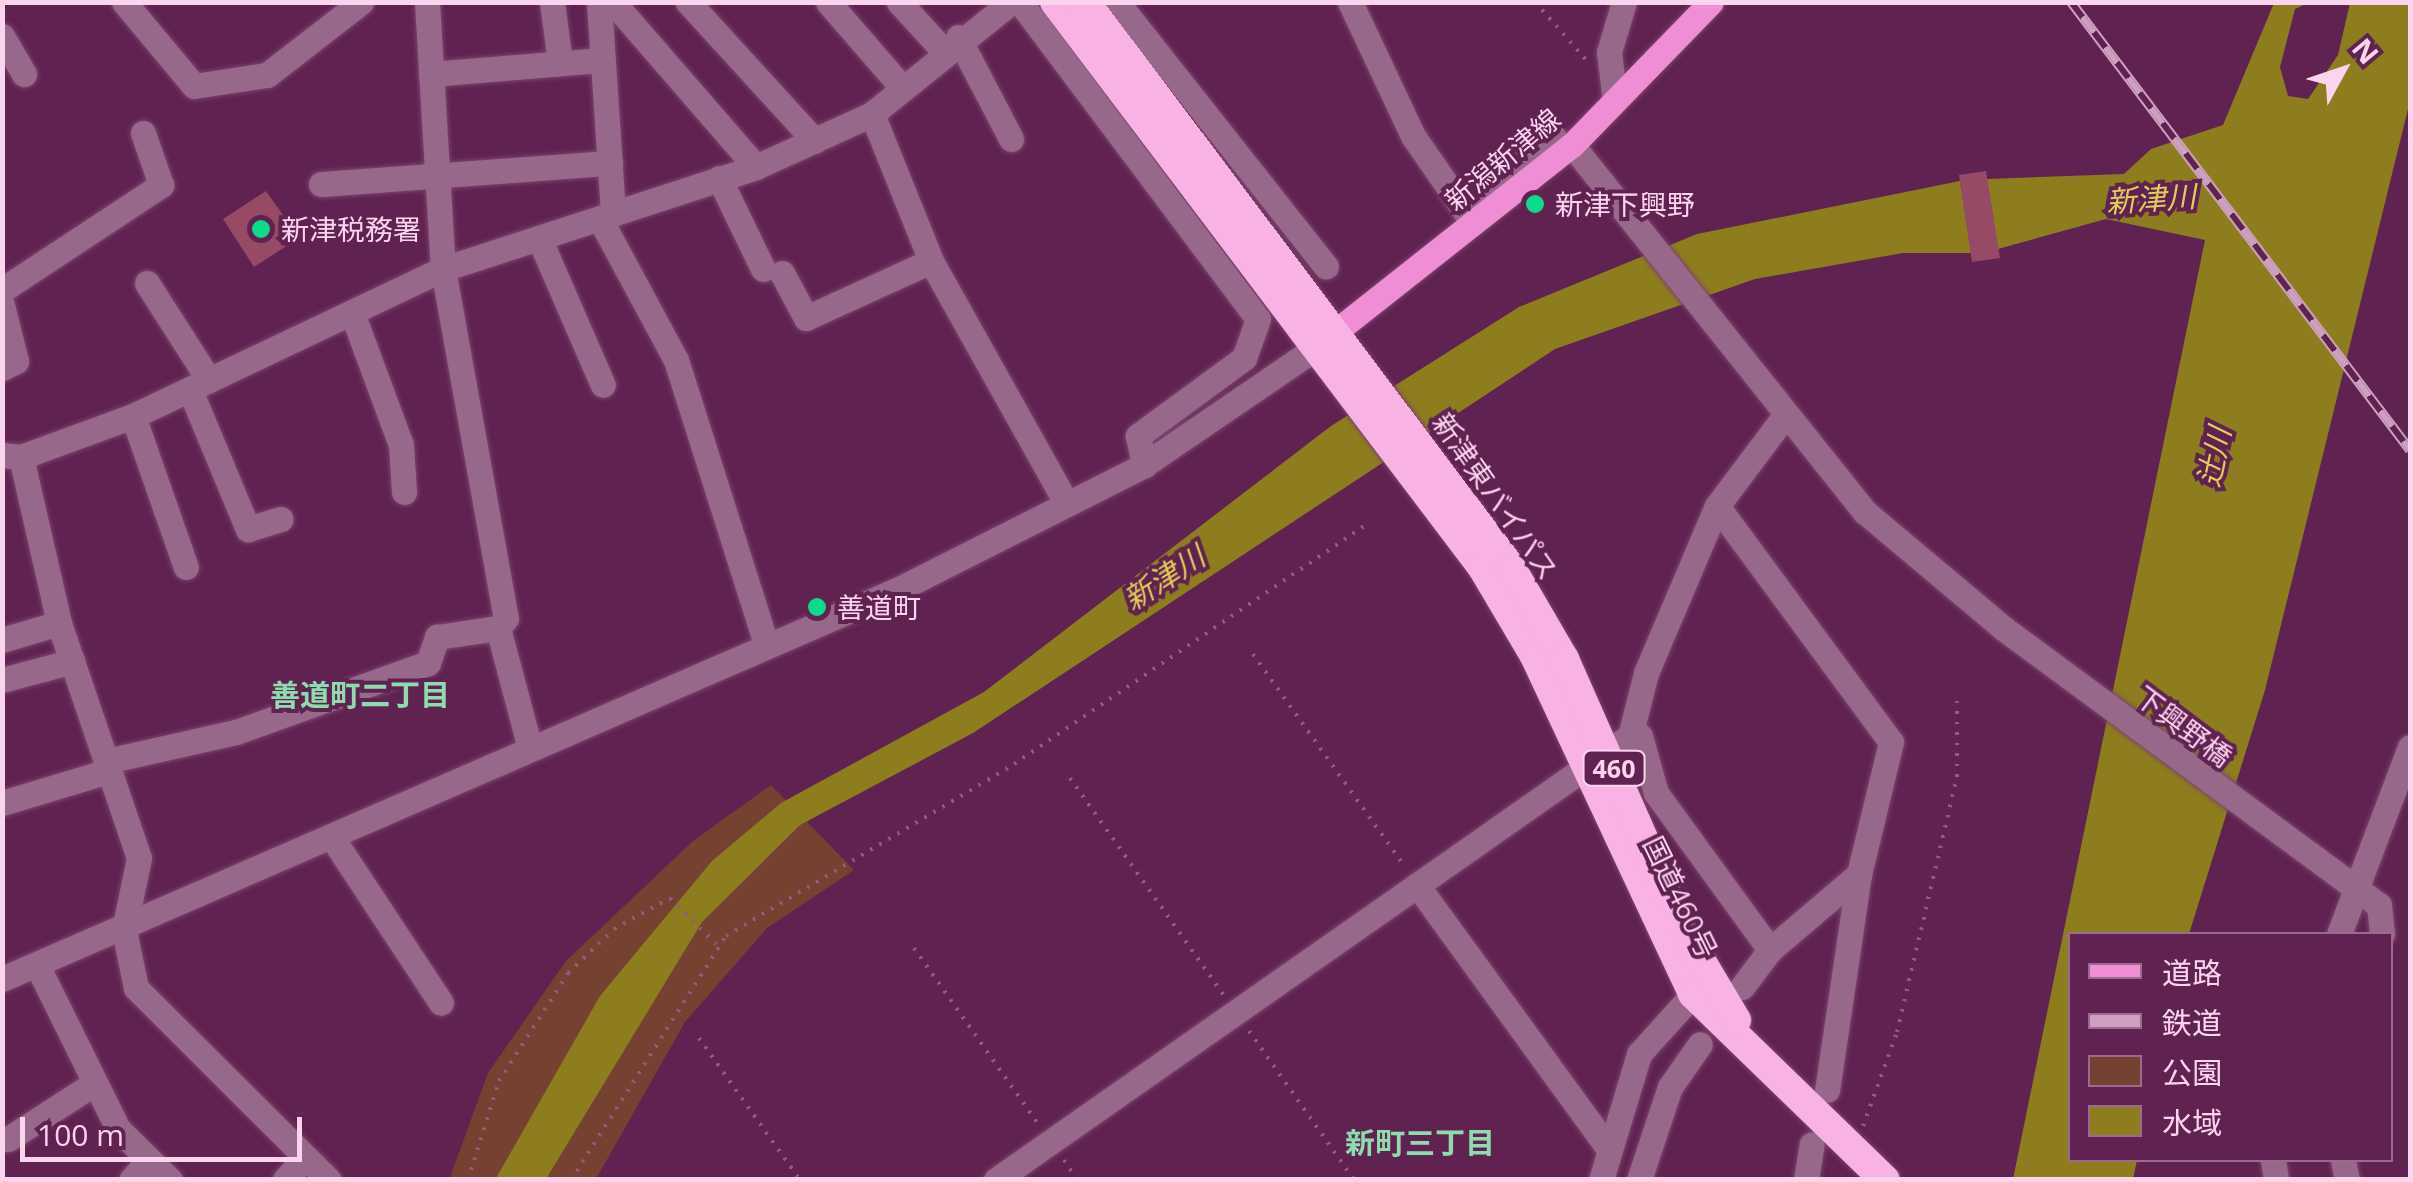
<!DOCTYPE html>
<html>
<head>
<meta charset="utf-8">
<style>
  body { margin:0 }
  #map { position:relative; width:2413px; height:1182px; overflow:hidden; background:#602251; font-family:"Open Sans","Noto Sans JP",sans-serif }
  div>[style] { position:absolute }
  .green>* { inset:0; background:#754231 }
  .water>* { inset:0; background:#8e7d1f }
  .building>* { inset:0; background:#974a66 }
  .path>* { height:4px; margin-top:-2px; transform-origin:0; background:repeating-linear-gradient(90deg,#915b83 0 2.5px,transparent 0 10.5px) }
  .roads { filter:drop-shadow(0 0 2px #7c426d) drop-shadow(0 0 2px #7c426d) }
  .minor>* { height:25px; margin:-12.5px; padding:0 12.5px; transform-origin:12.5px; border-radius:12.5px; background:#98688a }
  .major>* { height:25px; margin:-12.5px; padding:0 12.5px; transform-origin:12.5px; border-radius:12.5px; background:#ef8ed4 }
  .highway>* { height:30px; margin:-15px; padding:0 15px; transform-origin:15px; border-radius:15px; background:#f8b2e3 }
  .rail>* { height:10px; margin-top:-5px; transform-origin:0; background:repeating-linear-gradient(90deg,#602251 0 19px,#cea0c0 0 38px); box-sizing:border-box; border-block:2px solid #cea0c0 }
  .dots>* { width:28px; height:28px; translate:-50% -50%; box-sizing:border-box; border:5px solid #602251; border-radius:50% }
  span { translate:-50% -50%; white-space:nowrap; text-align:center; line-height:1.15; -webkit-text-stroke:8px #602251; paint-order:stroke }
  .shield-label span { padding:2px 8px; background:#602251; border:2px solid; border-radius:8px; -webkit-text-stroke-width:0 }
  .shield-label { font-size:25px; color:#fbd4ee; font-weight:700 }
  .street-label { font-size:28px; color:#fbd4ee }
  .poi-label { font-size:28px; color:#fbd4ee }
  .left { translate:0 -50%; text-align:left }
  .water-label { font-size:30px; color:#e4cd55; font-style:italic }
  .neighbourhood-label { font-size:30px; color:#8ddbae; font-weight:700 }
  .frame { position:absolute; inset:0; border:5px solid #fbd4ee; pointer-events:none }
  .legend { position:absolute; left:2068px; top:932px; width:325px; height:230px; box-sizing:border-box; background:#602251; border:2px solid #9e6990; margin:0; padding:12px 18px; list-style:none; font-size:30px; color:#fbd4ee }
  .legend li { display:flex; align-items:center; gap:20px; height:50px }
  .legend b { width:50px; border:2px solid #9e6990 }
  .north { position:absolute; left:2293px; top:20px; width:100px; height:100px; -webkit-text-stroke:8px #602251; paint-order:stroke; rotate:50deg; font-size:28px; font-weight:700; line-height:40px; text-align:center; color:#fbd4ee }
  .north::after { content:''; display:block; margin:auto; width:35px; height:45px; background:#fbd4ee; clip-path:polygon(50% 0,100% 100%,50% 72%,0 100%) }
  .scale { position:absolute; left:20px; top:1117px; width:282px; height:45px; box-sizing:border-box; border:5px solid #fbd4ee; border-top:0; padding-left:12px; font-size:30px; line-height:35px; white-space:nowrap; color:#fbd4ee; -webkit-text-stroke:8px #602251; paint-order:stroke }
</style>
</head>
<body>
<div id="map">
  <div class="green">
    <div style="clip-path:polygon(771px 785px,854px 870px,767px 928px,685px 1022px,596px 1179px,449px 1180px,488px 1073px,566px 961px,693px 841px)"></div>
  </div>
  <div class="water">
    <div style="clip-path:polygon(2274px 3px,2308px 3px,2295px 9px,2280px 67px,2288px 96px,2308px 99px,2338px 55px,2350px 3px,2410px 3px,2410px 101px,2265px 690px,2189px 934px,2070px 934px,2070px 1160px,2137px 1160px,2133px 1179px,2013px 1179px,2205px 240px,2106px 219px,1998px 249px,1987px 179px,2124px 174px,2151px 149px,2223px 125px)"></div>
    <div style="clip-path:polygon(1960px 181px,1971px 253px,1903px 253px,1755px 279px,1555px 349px,973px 733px,800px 825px,702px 922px,546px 1179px,495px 1180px,600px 996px,712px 861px,781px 803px,984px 692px,1331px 426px,1519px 307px,1697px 234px)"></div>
  </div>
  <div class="building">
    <div style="clip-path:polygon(1986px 171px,2000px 258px,1972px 262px,1959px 175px)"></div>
    <div style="clip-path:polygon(266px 191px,299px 238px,254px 267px,223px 219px)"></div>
  </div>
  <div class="path">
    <div style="left:1535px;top:2px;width:80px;rotate:48.5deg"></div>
    <div style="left:1253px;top:654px;width:260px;rotate:54.5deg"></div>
    <div style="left:1070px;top:778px;width:265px;rotate:54.7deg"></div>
    <div style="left:914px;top:948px;width:215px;rotate:54.8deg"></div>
    <div style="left:1249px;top:1031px;width:182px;rotate:54.8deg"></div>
    <div style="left:699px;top:1038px;width:174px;rotate:54.6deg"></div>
    <div style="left:1863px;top:1126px;width:100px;rotate:-70.1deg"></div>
    <div style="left:1897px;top:1032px;width:262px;rotate:-76.8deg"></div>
    <div style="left:1957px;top:777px;width:78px;rotate:-90deg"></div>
    <div style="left:1064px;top:1160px;width:24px;rotate:57deg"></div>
    <div style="left:468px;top:1180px;width:104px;rotate:-72.6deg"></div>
    <div style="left:499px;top:1081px;width:128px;rotate:-57.4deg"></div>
    <div style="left:568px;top:973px;width:64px;rotate:-43.7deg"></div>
    <div style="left:614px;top:929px;width:64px;rotate:-29deg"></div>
    <div style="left:670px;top:898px;width:65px;rotate:45deg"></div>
    <div style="left:571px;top:1180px;width:289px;rotate:-57.6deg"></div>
    <div style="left:726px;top:936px;width:335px;rotate:-30.8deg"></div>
    <div style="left:1014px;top:764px;width:427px;rotate:-34.2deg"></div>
  </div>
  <div class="roads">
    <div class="minor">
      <div style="left:124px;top:2px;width:109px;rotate:50.2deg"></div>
      <div style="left:194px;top:86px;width:74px;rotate:-8.6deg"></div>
      <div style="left:267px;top:75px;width:119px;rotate:-37.8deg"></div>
      <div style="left:427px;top:2px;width:267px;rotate:86.6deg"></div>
      <div style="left:443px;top:269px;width:355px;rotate:79.8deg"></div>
      <div style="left:506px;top:618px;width:13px;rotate:129deg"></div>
      <div style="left:498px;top:628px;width:124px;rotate:75.1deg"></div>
      <div style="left:552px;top:2px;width:62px;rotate:82.5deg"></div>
      <div style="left:599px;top:2px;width:212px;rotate:86.2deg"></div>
      <div style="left:613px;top:2px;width:218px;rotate:49.1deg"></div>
      <div style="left:688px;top:2px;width:188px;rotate:47.6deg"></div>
      <div style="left:828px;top:2px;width:110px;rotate:49.1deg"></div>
      <div style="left:899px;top:2px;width:64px;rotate:47.5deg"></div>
      <div style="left:1020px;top:2px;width:396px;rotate:53.1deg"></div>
      <div style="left:1258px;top:319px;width:41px;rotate:109.7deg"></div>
      <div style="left:1244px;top:358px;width:132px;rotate:143.7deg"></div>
      <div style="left:1138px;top:436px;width:30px;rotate:78deg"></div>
      <div style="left:1117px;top:2px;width:337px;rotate:51.7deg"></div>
      <div style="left:1350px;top:2px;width:148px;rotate:64.8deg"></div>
      <div style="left:1413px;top:136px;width:95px;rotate:55.3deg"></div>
      <div style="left:1467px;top:214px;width:116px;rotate:-42.9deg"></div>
      <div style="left:1552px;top:135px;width:20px;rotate:53deg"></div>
      <div style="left:2px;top:36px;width:44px;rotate:59.9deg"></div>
      <div style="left:958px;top:37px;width:115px;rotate:62.5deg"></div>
      <div style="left:431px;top:74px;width:172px;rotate:-4.7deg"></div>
      <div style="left:1614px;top:93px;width:41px;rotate:-97deg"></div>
      <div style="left:1609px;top:52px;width:52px;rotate:-73.3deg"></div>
      <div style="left:872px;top:114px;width:158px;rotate:68.1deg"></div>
      <div style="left:931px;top:261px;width:275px;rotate:60.8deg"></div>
      <div style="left:1572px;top:145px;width:470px;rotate:51.4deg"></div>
      <div style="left:1865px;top:512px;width:180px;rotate:40deg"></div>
      <div style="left:2003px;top:628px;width:467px;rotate:36.4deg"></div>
      <div style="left:2379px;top:905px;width:29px;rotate:84deg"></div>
      <div style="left:719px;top:178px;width:101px;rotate:64.2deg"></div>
      <div style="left:321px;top:184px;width:290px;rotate:-4.2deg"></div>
      <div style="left:600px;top:219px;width:160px;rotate:61.7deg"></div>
      <div style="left:676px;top:360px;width:295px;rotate:72.4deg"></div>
      <div style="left:539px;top:238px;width:160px;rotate:66.5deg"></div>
      <div style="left:782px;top:273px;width:51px;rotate:61.9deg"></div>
      <div style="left:806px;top:318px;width:137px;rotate:-24.5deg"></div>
      <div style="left:147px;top:283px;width:115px;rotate:57.4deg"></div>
      <div style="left:2px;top:290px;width:191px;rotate:-33.4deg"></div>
      <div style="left:161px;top:185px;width:55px;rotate:-109.1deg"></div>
      <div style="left:2px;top:305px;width:58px;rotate:76deg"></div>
      <div style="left:16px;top:361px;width:16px;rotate:153deg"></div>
      <div style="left:354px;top:318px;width:135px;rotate:69.7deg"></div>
      <div style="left:401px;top:445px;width:47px;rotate:86.3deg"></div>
      <div style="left:190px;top:390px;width:151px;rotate:67.4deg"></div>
      <div style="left:248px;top:529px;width:34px;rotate:-17deg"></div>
      <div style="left:133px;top:416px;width:160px;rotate:70.7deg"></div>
      <div style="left:2px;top:455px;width:19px;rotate:6deg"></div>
      <div style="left:21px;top:457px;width:119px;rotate:-20.1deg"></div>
      <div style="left:133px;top:416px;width:343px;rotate:-25.4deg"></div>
      <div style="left:443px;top:269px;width:329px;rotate:-18deg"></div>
      <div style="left:756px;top:167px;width:128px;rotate:-24.6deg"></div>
      <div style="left:872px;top:114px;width:179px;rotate:-38.9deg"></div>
      <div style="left:21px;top:457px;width:170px;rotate:77.1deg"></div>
      <div style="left:59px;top:623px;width:248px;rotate:71.2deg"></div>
      <div style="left:139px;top:858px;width:74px;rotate:101.8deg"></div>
      <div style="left:124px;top:930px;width:59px;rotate:78.3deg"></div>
      <div style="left:136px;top:988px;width:272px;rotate:44.9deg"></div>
      <div style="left:1717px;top:506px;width:293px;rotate:53.6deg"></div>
      <div style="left:1891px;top:742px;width:136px;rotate:103.6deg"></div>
      <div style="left:1859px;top:874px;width:218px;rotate:98.4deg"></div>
      <div style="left:2px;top:640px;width:59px;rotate:-16.6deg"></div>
      <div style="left:2px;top:680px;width:73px;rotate:-15deg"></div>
      <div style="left:1630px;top:736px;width:10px"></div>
      <div style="left:1640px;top:736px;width:59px;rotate:74.3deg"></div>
      <div style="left:1656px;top:793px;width:194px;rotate:54deg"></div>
      <div style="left:107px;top:761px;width:132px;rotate:-12.7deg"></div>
      <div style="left:236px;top:732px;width:204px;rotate:-19.8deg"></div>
      <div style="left:428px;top:663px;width:28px;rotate:-71deg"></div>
      <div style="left:437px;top:637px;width:62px;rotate:-8.4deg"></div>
      <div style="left:2px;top:803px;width:111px;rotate:-16.8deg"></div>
      <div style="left:333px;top:839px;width:196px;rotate:56.6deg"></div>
      <div style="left:1417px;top:885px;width:325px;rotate:54deg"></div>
      <div style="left:2339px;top:934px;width:200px;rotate:-69.2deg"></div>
      <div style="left:37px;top:965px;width:183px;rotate:63.7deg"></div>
      <div style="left:118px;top:1129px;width:73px;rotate:44.4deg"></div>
      <div style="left:2px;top:979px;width:978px;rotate:-23.5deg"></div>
      <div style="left:899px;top:589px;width:275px;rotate:-26.8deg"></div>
      <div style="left:1144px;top:465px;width:209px;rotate:-34.3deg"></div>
      <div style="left:1742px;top:987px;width:46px;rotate:-52.9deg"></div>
      <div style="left:1770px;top:950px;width:117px;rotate:-40.5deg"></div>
      <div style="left:8px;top:1139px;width:101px;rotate:-32.9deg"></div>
      <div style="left:2273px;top:1160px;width:20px;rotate:81deg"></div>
      <div style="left:2343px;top:1160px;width:20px;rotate:79deg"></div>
      <div style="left:131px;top:1180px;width:25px;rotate:-48deg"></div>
      <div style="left:285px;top:1180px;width:29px;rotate:-49deg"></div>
      <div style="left:996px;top:1180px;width:774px;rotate:-35deg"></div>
      <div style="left:1630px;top:736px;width:65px;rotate:-75.7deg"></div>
      <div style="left:1646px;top:673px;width:181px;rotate:-67deg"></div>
      <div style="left:1717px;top:506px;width:110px;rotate:-53.1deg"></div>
      <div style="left:1601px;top:1180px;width:132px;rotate:-73.2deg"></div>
      <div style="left:1639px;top:1054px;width:81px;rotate:-48deg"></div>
      <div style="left:1639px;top:1180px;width:98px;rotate:-71.6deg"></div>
      <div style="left:1670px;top:1087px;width:52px;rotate:-55.1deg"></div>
      <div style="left:1806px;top:1180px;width:36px;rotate:-81deg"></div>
    </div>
    <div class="major">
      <div style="left:1321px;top:343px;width:320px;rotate:-38.3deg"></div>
      <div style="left:1572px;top:145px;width:199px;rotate:-45.8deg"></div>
    </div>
    <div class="highway">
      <div style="left:1055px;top:2px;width:710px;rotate:52.9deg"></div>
      <div style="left:1483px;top:568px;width:102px;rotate:59.4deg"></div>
      <div style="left:1535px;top:656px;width:373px;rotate:64.9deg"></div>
      <div style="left:1693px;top:994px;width:267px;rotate:44.1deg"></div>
      <div style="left:1085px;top:2px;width:708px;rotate:53.03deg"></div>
      <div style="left:1511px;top:568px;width:105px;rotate:59.8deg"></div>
      <div style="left:1564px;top:659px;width:303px;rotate:66.2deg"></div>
      <div style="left:1686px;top:936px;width:98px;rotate:59.2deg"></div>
    </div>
  </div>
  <div class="rail">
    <div style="left:2071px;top:2px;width:562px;rotate:52.89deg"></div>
  </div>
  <div class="dots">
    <div style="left:1535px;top:204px;background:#0fd98a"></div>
    <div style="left:261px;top:229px;background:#0fd98a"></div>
    <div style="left:817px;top:607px;background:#0fd98a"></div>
  </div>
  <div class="shield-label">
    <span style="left:1614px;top:768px">460</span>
  </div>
  <div class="street-label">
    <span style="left:1502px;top:159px;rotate:-40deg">新潟新津線</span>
    <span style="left:1496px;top:496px;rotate:55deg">新津東バイパス</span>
    <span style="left:2184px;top:726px;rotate:37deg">下興野橋</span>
    <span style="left:1681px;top:897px;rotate:64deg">国道460号</span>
  </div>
  <div class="poi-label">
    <span class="left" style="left:1555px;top:204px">新津下興野</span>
    <span class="left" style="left:281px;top:229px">新津税務署</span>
    <span class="left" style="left:837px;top:607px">善道町</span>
  </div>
  <div class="water-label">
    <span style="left:2151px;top:199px;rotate:-4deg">新津川</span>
    <span style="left:2214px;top:457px;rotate:-78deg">辻川</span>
    <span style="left:1164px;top:578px;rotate:-33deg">新津川</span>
  </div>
  <div class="neighbourhood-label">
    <span style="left:360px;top:695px">善道町二丁目</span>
    <span style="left:1420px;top:1143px">新町三丁目</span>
  </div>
  <div class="frame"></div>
  <ul class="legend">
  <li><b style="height:12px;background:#ef8ed4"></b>道路</li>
  <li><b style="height:12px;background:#cea0c0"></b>鉄道</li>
  <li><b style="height:28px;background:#754231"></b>公園</li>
  <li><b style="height:28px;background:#8e7d1f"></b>水域</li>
  </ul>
  <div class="north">N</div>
  <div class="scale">100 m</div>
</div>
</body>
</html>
